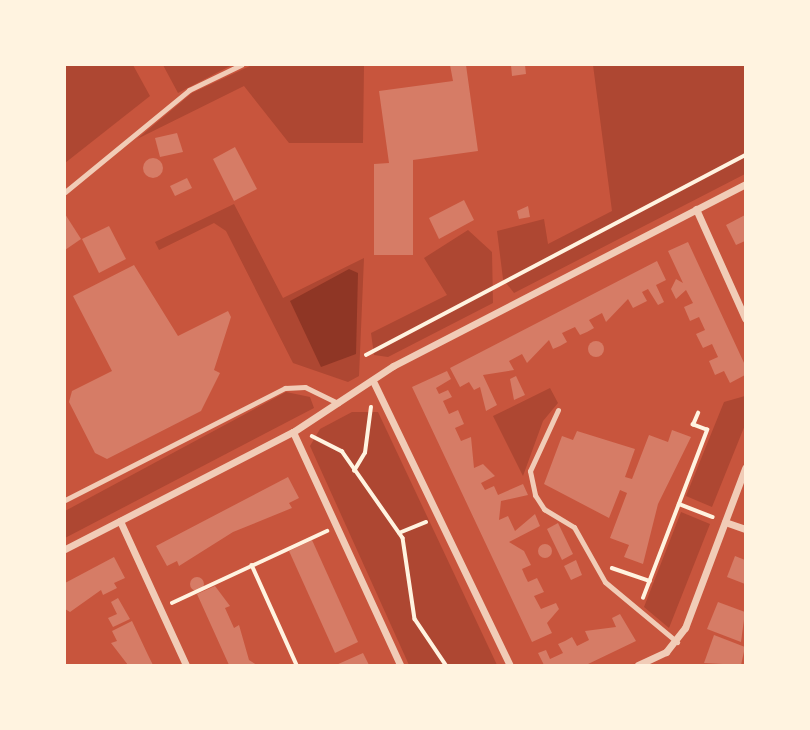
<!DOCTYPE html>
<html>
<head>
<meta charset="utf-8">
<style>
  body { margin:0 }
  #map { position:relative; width:810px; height:730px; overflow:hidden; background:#c8553d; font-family:"Alegreya Sans",sans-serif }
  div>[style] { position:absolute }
  .green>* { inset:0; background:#ae4732 }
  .water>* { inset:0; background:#8f3625 }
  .building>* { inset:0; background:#d67c66 }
  .round { border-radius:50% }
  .path>* { height:3.5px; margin:-1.75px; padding:0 1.75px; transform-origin:1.75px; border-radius:1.75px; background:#fff3e0 }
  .service>* { height:5px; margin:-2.5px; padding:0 2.5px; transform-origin:2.5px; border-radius:2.5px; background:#f1ccb7 }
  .minor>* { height:7px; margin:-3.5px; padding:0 3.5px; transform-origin:3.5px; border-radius:3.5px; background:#f1ccb7 }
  span { translate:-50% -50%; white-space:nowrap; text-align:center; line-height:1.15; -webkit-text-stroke:5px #fff3e0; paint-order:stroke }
  .frame { position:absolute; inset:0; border:66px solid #fff3e0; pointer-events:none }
</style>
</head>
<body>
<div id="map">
  <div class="green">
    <div style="clip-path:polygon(65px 65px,133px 65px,150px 96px,65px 163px)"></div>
    <div style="clip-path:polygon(163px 65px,232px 65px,178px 93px)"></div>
    <div style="clip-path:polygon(252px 65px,364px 65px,363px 143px,289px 143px,244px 86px,137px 139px,192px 93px)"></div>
    <div style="clip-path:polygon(593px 65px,745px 65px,745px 174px,514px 293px,503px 279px,497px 231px,544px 219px,548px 244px,612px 211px)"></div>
    <div style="clip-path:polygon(234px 204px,283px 298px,364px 258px,359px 376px,348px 382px,293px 363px,226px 231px,214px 223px,159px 250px,155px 242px)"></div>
    <div style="clip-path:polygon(468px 230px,492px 252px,493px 303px,388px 357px,374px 355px,371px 333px,447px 295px,424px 258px)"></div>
    <div style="clip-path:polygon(550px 388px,558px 403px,543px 421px,523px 476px,493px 416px)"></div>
    <div style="clip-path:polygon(286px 392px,310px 397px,314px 408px,65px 538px,65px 511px)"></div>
    <div style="clip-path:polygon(745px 396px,745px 425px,712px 507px,686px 496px,724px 402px)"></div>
    <div style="clip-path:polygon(352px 412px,378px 412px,497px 665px,409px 665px,310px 446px,320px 429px)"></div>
    <div style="clip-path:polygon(681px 512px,710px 524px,669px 628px,644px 607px)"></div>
  </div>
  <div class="water">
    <div style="clip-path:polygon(349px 269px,358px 273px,356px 354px,321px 367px,290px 301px)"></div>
  </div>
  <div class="building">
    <div style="clip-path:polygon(450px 65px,466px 65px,478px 151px,413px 160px,413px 255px,374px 255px,374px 164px,389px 163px,379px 91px,453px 81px)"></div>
    <div style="clip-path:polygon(511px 65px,525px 65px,526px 74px,512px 76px)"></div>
    <div style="clip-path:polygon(177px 133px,183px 152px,160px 157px,155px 138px)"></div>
    <div style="clip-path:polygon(235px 147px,257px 189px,234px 201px,213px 159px)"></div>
    <div class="round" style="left:143px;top:158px;width:20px;height:20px"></div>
    <div style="clip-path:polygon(187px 178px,192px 188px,175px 196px,170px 186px)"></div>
    <div style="clip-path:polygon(464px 200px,474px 220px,439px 239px,429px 218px)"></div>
    <div style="clip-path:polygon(528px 206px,530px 217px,519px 219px,517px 211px)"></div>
    <div style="clip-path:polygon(65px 214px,81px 239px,65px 250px)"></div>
    <div style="clip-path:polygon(745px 215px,745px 241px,736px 245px,726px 225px)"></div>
    <div style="clip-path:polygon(109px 226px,126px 259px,99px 273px,82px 239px)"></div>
    <div style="clip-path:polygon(688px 242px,745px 365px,745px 375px,730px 383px,724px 371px,715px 375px,709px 361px,718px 357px,712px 344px,703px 348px,696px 334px,705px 330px,699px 317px,690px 321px,684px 307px,693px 303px,686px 290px,676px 299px,671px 289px,676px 279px,683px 283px,668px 251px)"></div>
    <div style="clip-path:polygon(657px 261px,666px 280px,656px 285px,664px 302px,658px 305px,648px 289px,642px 292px,647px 301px,633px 308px,628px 299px,606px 322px,602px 313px,589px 320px,594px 328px,587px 332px,580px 335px,575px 327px,562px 333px,567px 342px,560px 346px,553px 349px,549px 340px,527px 363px,522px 354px,509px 361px,514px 370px,483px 375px,497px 405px,486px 411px,480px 387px,474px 390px,469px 382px,460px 387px,450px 368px)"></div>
    <div style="clip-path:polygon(134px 265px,178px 336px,228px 311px,231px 317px,214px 370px,220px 373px,201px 411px,107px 459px,95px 453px,69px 402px,72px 391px,112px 371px,73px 296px)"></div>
    <div class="round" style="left:588px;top:341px;width:16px;height:16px"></div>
    <div style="clip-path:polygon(447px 371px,451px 379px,436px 388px,439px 394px,448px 390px,452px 397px,443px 401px,449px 414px,458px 410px,464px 424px,455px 428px,461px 441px,471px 437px,474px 468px,483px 464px,495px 476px,481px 483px,485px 490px,494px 486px,498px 495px,523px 484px,528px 495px,501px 501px,499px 520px,508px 516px,515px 531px,535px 514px,540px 526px,509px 542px,524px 551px,531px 565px,522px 569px,525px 576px,528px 582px,537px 578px,544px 592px,534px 596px,541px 609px,556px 603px,559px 609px,547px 623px,552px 633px,532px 642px,412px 387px)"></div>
    <div style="clip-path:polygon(516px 376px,525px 395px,514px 400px,510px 379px)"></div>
    <div style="clip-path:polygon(672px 430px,691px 437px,658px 504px,643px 564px,624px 557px,629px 545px,610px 538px,627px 493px,620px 490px,609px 518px,544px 484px,562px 436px,573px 440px,577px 431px,635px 449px,625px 477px,632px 479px,649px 435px,668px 442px)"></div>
    <div style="clip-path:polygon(288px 477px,299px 498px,289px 503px,292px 508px,233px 532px,179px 566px,177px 561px,167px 566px,156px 546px)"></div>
    <div style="clip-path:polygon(558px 523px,573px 554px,562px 560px,547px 529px)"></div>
    <div style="clip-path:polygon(312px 540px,358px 642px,335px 653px,289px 551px)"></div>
    <div class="round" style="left:538px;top:544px;width:14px;height:14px"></div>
    <div style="clip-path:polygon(735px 556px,745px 560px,745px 584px,727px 577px)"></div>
    <div style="clip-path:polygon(114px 557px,125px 578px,114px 583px,117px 588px,103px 595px,101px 590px,70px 612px,65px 609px,65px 583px)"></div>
    <div style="clip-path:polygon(576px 560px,582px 575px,571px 580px,564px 566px)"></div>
    <div class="round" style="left:190px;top:577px;width:14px;height:14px"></div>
    <div style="clip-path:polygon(215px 586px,230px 606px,225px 608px,234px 628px,239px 625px,249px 660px,257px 665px,229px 665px,197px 594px)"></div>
    <div style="clip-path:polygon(118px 598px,130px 619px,113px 627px,108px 618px,117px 614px,111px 602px)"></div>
    <div style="clip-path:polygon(718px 602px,745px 612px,741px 642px,707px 629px)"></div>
    <div style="clip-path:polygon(620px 614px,636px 641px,586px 665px,544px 665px,538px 653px,546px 650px,550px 659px,563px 653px,558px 644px,565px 641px,572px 637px,577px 646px,589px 640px,585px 631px,616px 627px,612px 618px)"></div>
    <div style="clip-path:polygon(132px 621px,148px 655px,153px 665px,128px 665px,111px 643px,117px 641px,112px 631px)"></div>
    <div style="clip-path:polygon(714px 635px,745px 647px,741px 665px,704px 663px)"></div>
    <div style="clip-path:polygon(363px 653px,369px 665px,336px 665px)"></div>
  </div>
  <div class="path">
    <div style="left:366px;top:355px;width:429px;rotate:-27.8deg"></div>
    <div style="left:312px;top:436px;width:34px;rotate:27deg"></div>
    <div style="left:342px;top:451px;width:106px;rotate:55deg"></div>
    <div style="left:403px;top:538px;width:82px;rotate:81.6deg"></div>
    <div style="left:415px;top:619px;width:55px;rotate:56deg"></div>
    <div style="left:354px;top:471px;width:21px;rotate:-59deg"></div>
    <div style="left:365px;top:453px;width:46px;rotate:-82.6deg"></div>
    <div style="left:679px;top:504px;width:36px;rotate:21deg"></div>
    <div style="left:399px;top:533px;width:29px;rotate:-22deg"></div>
    <div style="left:252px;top:565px;width:110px;rotate:65.8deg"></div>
    <div style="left:612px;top:568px;width:40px;rotate:18.9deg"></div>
    <div style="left:643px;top:598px;width:180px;rotate:-69.1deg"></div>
    <div style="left:707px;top:430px;width:15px;rotate:-160deg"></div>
    <div style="left:693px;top:425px;width:13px;rotate:-67deg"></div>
    <div style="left:172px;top:603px;width:171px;rotate:-24.9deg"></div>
  </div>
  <div class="service">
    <div style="left:65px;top:192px;width:161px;rotate:-39.4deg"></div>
    <div style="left:189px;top:90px;width:58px;rotate:-25.7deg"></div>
    <div style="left:558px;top:410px;width:67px;rotate:114.7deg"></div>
    <div style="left:530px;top:471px;width:25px;rotate:78deg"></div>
    <div style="left:535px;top:495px;width:17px;rotate:57deg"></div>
    <div style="left:544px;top:509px;width:35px;rotate:31deg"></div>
    <div style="left:574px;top:527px;width:63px;rotate:60.6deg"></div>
    <div style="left:605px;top:582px;width:94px;rotate:39.8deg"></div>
    <div style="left:65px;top:500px;width:247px;rotate:-27deg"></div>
    <div style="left:285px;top:388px;width:20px;rotate:-3deg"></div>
    <div style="left:305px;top:387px;width:37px;rotate:26deg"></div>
  </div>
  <div class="minor">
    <div style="left:696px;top:209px;width:120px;rotate:65.8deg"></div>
    <div style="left:374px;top:383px;width:313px;rotate:64.3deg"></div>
    <div style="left:293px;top:432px;width:256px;rotate:65.3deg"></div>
    <div style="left:120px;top:521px;width:158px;rotate:65.4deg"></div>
    <div style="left:725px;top:522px;width:21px;rotate:19deg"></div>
    <div style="left:65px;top:549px;width:256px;rotate:-27.2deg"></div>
    <div style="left:293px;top:432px;width:120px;rotate:-33.4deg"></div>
    <div style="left:393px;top:366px;width:396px;rotate:-27.3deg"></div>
    <div style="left:638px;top:665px;width:31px;rotate:-25deg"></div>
    <div style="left:666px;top:652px;width:31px;rotate:-52deg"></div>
    <div style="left:685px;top:628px;width:171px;rotate:-69.4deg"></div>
  </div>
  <div class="frame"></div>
</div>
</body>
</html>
